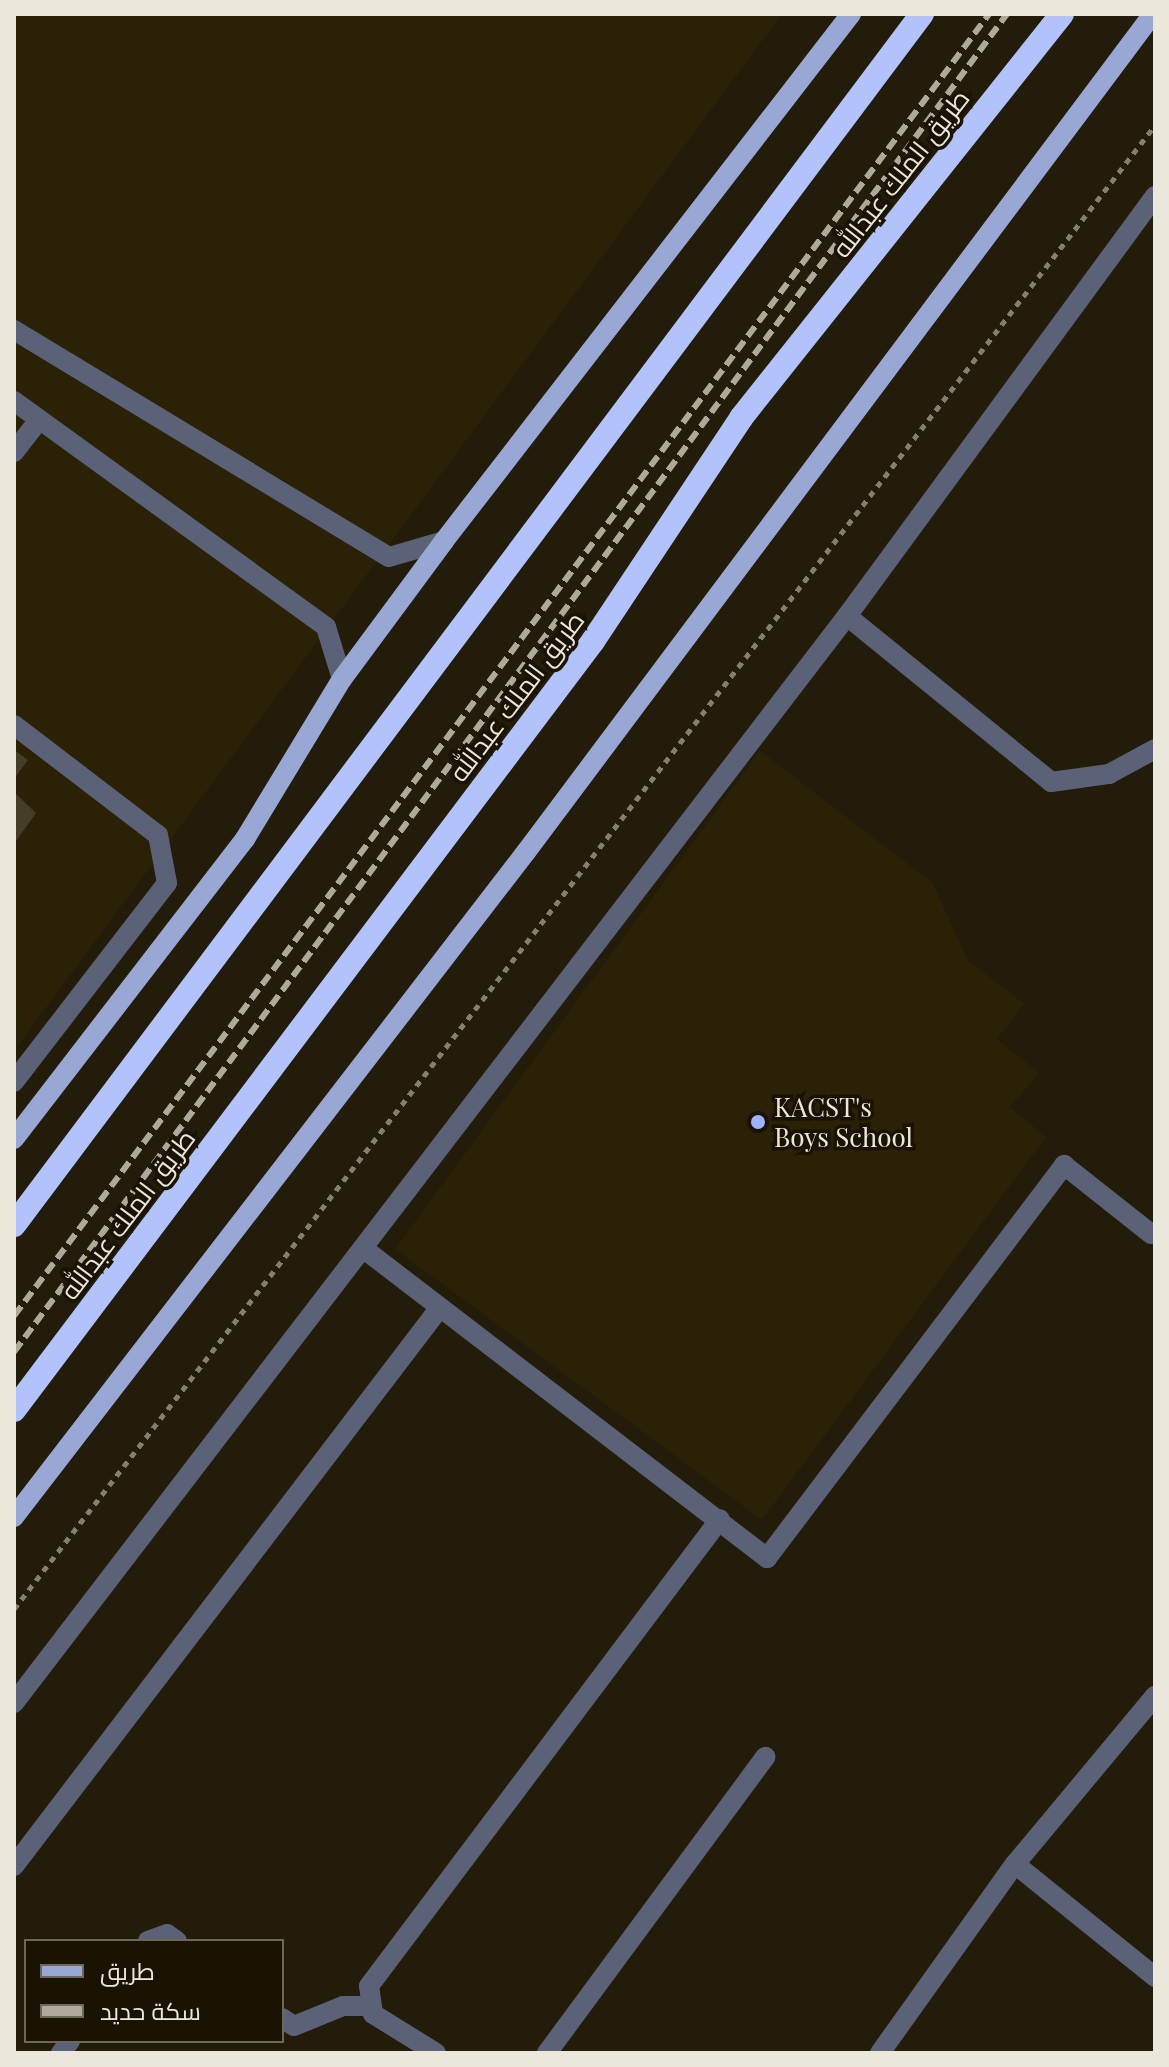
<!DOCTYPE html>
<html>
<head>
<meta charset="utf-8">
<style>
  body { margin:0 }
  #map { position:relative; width:1169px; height:2067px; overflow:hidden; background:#231c0a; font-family:"Playfair Display",Cairo,serif }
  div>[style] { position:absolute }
  .built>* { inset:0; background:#2a2107 }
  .building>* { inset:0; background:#443d29 }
  .path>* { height:5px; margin-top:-2.5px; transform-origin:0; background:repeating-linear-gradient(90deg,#847f6f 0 6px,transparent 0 12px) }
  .minor>* { height:20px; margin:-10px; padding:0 10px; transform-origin:10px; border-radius:10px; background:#5b6278 }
  .major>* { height:20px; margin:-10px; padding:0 10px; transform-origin:10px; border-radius:10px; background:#99a7d5 }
  .highway>* { height:24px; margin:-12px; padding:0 12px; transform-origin:12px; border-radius:12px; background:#b2c2fb }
  .rail>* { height:6px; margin-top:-3px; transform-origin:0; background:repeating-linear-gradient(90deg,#aea99b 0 12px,transparent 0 18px) }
  .dots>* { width:22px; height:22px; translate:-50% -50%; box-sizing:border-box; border:4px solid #1a1303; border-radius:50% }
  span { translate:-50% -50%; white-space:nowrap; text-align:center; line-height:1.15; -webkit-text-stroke:7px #1a1303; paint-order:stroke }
  .street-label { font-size:26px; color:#ebe7db }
  .poi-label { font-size:26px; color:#ebe7db }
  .left { translate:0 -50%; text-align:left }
  .frame { position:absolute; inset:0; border:16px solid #ebe7db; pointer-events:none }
  .legend { position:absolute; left:24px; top:1939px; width:260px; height:104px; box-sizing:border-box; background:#1a1303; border:2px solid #6e6859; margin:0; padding:10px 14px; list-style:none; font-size:24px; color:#ebe7db }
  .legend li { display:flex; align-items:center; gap:16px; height:40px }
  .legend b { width:40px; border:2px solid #6e6859 }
</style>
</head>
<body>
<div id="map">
  <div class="built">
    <div style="clip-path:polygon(14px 14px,782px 14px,14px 1051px)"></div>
    <div style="clip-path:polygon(760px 751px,933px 883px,967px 959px,1024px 1004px,997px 1039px,1039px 1073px,1010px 1107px,1046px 1137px,762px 1520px,395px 1249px)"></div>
  </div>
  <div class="building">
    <div style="clip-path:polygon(14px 750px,28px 760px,14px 779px)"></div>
    <div style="clip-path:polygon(14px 792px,36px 813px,14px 844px)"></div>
  </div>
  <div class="path">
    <div style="left:14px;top:1609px;width:1872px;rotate:-52.44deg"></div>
  </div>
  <div class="minor">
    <div style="left:14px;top:330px;width:438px;rotate:31.2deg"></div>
    <div style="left:389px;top:557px;width:57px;rotate:-16.2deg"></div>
    <div style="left:14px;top:401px;width:385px;rotate:35.9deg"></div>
    <div style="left:326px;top:627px;width:54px;rotate:72.9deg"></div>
    <div style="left:14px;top:452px;width:41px;rotate:-52deg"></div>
    <div style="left:847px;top:616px;width:263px;rotate:39.1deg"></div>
    <div style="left:1051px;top:782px;width:59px;rotate:-7.9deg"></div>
    <div style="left:1109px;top:774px;width:52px;rotate:-28.5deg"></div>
    <div style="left:14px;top:725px;width:181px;rotate:37.4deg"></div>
    <div style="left:158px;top:835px;width:49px;rotate:79.4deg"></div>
    <div style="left:167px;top:883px;width:251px;rotate:127.6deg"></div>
    <div style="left:364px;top:1249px;width:508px;rotate:37.48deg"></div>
    <div style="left:767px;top:1558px;width:493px;rotate:-52.9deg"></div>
    <div style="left:1064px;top:1165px;width:111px;rotate:38.4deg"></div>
    <div style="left:14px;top:1703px;width:1369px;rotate:-52.54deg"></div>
    <div style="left:847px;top:616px;width:521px;rotate:-53.75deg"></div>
    <div style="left:1015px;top:1864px;width:219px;rotate:-50.2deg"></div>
    <div style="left:14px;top:1866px;width:699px;rotate:-52.67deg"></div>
    <div style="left:148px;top:1941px;width:20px;rotate:-20deg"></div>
    <div style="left:167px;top:1934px;width:12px;rotate:35deg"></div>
    <div style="left:282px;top:2018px;width:14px;rotate:34deg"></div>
    <div style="left:294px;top:2026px;width:53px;rotate:-22.2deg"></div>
    <div style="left:343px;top:2006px;width:27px"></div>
    <div style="left:61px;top:2053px;width:15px;rotate:-53deg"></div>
    <div style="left:436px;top:2053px;width:74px;rotate:-148.2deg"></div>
    <div style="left:373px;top:2014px;width:28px;rotate:-98deg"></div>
    <div style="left:369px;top:1986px;width:584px;rotate:-53.07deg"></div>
    <div style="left:547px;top:2053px;width:368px;rotate:-53.6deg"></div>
    <div style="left:880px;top:2053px;width:232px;rotate:-54.5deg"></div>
    <div style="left:1015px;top:1864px;width:180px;rotate:38.9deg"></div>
  </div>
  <div class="major">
    <div style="left:14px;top:1139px;width:379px;rotate:-52.4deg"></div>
    <div style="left:245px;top:839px;width:187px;rotate:-58.8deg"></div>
    <div style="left:342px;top:679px;width:172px;rotate:-53.5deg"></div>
    <div style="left:444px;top:541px;width:666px;rotate:-52.32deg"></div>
    <div style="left:14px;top:1517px;width:839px;rotate:-52.41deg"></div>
    <div style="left:526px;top:852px;width:1047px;rotate:-53.2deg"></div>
  </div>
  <div class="highway">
    <div style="left:14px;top:1225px;width:1514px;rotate:-53.14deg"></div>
    <div style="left:14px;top:1410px;width:963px;rotate:-53.02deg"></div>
    <div style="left:593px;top:641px;width:268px;rotate:-56.4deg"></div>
    <div style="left:741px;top:418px;width:516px;rotate:-51.53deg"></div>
  </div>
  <div class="rail">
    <div style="left:14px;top:1316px;width:1627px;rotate:-53.17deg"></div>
    <div style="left:14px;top:1352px;width:1666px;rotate:-53.42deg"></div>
  </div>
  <div class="dots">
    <div style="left:758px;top:1122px;background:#9fb3fd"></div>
  </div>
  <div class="street-label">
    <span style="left:900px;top:173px;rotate:-52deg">طريق الملك عبدالله</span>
    <span style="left:516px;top:696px;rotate:-53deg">طريق الملك عبدالله</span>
    <span style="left:127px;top:1214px;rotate:-53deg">طريق الملك عبدالله</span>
  </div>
  <div class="poi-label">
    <span class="left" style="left:774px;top:1122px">KACST's<br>Boys School</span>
  </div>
  <div class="frame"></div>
  <ul class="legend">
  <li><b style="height:10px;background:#99a7d5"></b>طريق</li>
  <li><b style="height:10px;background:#aea99b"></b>سكة حديد</li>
  </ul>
</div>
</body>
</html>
